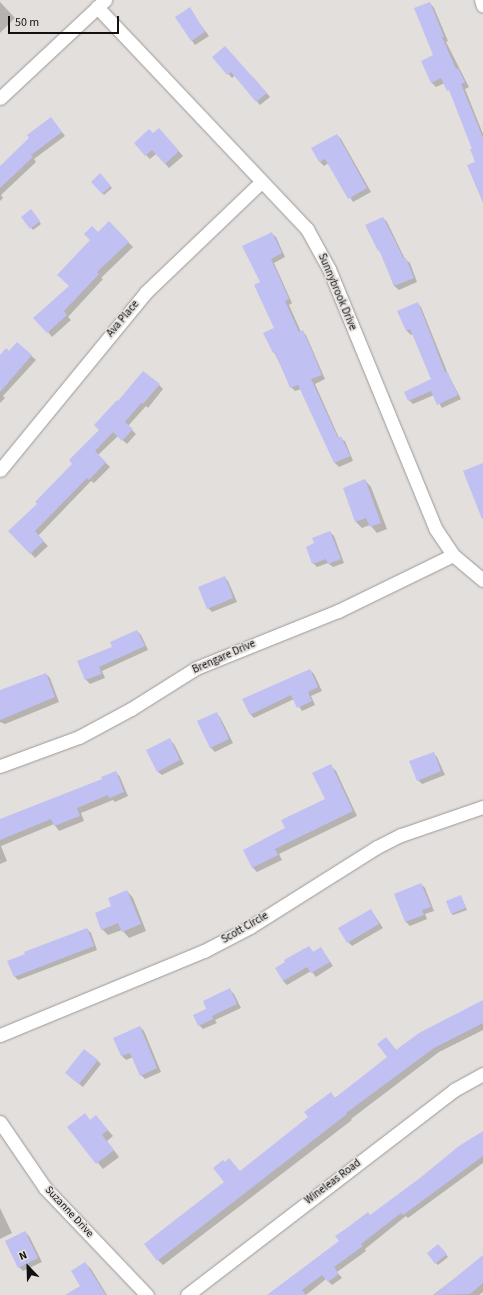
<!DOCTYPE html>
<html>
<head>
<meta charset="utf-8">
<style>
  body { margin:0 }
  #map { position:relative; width:483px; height:1295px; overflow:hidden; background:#e3dfdd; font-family:"Source Sans 3",sans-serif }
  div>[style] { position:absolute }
  .shadow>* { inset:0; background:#0003 }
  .building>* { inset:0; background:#c1c0f3 }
  .roads { filter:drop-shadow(0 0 1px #9b9896) drop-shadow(0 0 1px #9b9896) }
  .minor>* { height:13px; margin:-6.5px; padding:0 6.5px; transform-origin:6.5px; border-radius:6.5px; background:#fff }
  span { translate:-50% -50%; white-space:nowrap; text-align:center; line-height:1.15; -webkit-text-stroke:3.5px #e3dfdd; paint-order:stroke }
  .street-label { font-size:11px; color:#121010 }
  .north { position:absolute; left:8px; top:1247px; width:40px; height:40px; -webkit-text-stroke:3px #e3dfdd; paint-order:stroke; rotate:337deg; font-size:11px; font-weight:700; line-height:16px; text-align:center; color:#121010 }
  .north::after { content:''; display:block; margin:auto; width:14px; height:18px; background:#121010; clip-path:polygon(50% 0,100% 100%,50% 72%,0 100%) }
  .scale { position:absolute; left:8px; top:16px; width:111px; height:18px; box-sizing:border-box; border:2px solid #121010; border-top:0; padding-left:5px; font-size:12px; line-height:14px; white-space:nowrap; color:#121010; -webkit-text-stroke:3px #e3dfdd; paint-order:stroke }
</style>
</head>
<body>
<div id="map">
  <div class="shadow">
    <div style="clip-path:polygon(0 2px,15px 18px,0 33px)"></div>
    <div style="clip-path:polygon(430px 3px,434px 8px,448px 41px,446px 42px,469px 87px,465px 89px,483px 134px,483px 191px,473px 149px,451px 93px,445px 83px,436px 87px,431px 82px,434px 56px)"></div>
    <div style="clip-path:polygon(189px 9px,209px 36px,195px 45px,176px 17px)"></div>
    <div style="clip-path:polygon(213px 57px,252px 76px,270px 97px,260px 105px,235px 75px,232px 78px)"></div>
    <div style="clip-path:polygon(51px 118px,65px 136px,34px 159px,36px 162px,1px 195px,3px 198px,0 201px,0 167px)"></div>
    <div style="clip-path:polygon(163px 133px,183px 156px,169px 168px,156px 154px,150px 159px,146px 155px,153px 135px)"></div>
    <div style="clip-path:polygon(337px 135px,341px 139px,371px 192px,353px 202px,329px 163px,324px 166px,320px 162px)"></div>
    <div style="clip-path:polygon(100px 175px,112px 188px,104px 195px,92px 182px)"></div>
    <div style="clip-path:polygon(32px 212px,41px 224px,33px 230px,22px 217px)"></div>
    <div style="clip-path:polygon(383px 218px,387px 222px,405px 259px,410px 263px,417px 282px,399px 290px,394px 286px,382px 254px,379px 250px)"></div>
    <div style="clip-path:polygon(109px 223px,133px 247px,101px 278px,103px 279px,68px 317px,71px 320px,52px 337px,48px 332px,98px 234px)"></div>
    <div style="clip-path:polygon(271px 233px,276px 237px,285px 257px,274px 263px,292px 303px,289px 305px,301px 332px,302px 331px,306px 335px,325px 379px,315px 384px,339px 438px,345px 441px,353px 461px,339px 467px,335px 463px,301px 389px,295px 391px,291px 387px,265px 333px,275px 328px,261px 283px)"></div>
    <div style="clip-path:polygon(417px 303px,421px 307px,448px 374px,461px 399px,442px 408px,434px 395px,413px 404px,409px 400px,432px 379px,413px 334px,411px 335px,407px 331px,398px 312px)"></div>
    <div style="clip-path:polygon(17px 343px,36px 360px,3px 396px,5px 398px,0 403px,0 356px,9px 353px)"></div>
    <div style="clip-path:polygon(159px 385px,163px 389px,148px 408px,146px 406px,128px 426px,136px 434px,127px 444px,118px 436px,98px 455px,110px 467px,94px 483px,91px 481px,38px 536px,48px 546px,35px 558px,10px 531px)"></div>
    <div style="clip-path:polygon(365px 480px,371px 487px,387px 529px,377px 533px,370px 525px,362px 528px,356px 522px)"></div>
    <div style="clip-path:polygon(330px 532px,334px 536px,344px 563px,333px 567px,328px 563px,317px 567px,313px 563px)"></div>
    <div style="clip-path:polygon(224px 577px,228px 581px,237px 602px,212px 612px,208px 608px)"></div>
    <div style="clip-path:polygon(137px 631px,141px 635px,148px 650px,102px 671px,105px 678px,90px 684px,86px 680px,78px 661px,114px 647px)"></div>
    <div style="clip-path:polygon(310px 670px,314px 674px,322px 691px,311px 696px,315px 705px,302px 711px,294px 699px,254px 718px,250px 714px)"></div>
    <div style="clip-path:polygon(46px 674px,50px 678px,59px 702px,5px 724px,0 722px,0 691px)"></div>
    <div style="clip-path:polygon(216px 713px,220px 717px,233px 743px,215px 752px,211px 748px,199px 722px)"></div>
    <div style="clip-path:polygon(170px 740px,174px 744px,184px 764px,162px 775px,157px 771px)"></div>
    <div style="clip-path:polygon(433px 753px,437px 757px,445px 775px,422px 784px,418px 780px)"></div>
    <div style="clip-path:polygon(331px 766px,336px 771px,357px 816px,279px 854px,282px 860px,257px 872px,252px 867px,286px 829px,326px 800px)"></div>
    <div style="clip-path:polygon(116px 772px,120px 777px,128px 796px,115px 802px,113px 800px,81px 813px,84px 821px,59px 831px,54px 824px,1px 846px,7px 861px,0 864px,0 821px,103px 780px)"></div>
    <div style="clip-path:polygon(421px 884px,425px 888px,434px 911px,425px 914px,427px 919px,410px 926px,406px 922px,395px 895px)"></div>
    <div style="clip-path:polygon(127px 891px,133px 898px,146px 931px,129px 938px,122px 930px,108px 935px,102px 929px,113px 906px)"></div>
    <div style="clip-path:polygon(461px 896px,467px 910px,453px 915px,451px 913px)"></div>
    <div style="clip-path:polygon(371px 910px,383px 928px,352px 946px,348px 942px)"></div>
    <div style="clip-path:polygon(87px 929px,91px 933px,97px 950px,18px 980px,14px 976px,26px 954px)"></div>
    <div style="clip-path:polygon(309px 947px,314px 953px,321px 948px,333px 966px,316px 977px,311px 971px,287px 985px,283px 981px)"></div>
    <div style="clip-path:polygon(230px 990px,234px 994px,241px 1008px,215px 1020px,217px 1023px,203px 1029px,199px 1025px,208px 1010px)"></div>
    <div style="clip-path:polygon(483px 1001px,483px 1030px,439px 1052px,351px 1119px,352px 1120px,163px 1265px,158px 1260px,240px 1172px,309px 1117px,331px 1094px,335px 1098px,388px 1058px,386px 1038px,397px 1051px)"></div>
    <div style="clip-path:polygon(140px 1027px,144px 1031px,161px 1072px,145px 1079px,141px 1075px,133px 1057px,126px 1060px,122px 1056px,115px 1038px)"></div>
    <div style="clip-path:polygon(97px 1060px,101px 1064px,83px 1087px,70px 1077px)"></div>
    <div style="clip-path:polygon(85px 1115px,91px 1121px,96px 1117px,113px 1136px,107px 1141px,119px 1157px,103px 1169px,68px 1127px)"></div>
    <div style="clip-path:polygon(483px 1132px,483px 1163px,408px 1218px,406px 1216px,365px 1249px,366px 1251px,337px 1272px,342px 1278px,332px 1285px,326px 1279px,306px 1295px,268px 1295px,340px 1241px,370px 1216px)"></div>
    <div style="clip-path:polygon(0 1208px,12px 1233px,0 1239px)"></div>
    <div style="clip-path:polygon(25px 1232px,29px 1236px,42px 1262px,23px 1271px,19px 1267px)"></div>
    <div style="clip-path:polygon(440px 1247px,448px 1257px,438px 1265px,436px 1263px)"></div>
    <div style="clip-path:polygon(483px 1257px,483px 1292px,479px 1295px,433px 1295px)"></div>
    <div style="clip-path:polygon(85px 1263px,91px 1269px,107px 1295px,67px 1295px,81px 1286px)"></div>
  </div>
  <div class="building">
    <div style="clip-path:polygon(430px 2px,444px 37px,442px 37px,456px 69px,458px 68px,465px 82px,461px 84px,483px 138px,483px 203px,467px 165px,475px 162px,470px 149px,472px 149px,449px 90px,447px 91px,441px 78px,431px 83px,421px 61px,433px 55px,414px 8px)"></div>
    <div style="clip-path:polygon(190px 7px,205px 32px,191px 41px,175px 17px)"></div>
    <div style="clip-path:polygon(225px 46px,267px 93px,256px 102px,231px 72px,227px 75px,212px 57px)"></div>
    <div style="clip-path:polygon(51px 117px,62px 132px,31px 155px,33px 157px,0 188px,0 166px,29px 138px,27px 135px)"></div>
    <div style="clip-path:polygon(159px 128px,179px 151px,165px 164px,152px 150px,145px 156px,134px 143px,149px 129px,153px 133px)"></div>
    <div style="clip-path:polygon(337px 134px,367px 188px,348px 199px,325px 159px,319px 162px,311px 148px)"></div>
    <div style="clip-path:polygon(100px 173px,111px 186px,102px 194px,91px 182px)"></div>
    <div style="clip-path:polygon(31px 209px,40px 221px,30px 229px,21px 217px)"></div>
    <div style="clip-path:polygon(383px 217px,404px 259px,406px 258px,414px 278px,394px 286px,379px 250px,378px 251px,365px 225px)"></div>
    <div style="clip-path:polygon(109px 221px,129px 242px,97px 272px,99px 274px,64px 311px,67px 315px,47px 333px,33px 318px,69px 286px,57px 275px,90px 240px,84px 234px,92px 226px,98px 232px)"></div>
    <div style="clip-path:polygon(272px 232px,282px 253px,271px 259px,289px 299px,285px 301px,299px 332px,303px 330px,322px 375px,311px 379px,338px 438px,341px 436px,350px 456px,334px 463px,298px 385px,290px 388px,275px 352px,273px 353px,263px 333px,274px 328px,254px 285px,260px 282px,242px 246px)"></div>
    <div style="clip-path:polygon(418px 302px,445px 372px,447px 371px,458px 395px,437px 405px,431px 391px,408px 401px,404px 392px,431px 379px,410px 329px,406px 331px,397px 311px)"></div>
    <div style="clip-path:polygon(17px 342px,32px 355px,0 392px,0 355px,6px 348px,9px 351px)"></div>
    <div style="clip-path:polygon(143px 371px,160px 384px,143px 404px,141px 403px,125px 422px,133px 429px,122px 441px,113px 432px,95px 451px,106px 462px,89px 480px,87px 478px,35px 531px,44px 541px,30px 554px,8px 531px,37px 504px,35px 502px,72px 464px,69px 460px,99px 430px,94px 425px,117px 400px,118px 401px)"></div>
    <div style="clip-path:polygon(483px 463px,483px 519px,482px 519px,463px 471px)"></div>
    <div style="clip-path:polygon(365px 479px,381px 523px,370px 527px,366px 518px,355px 522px,343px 488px)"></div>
    <div style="clip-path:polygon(330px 531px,341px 559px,328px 564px,326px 559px,312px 564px,306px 547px,314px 543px,312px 538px)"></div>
    <div style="clip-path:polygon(225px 576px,233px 598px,207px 609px,198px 587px)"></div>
    <div style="clip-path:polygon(137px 630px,145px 646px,99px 667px,102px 674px,85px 680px,77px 661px,112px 647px,110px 642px)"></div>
    <div style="clip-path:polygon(310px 669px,318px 687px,308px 692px,312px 701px,297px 708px,291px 695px,250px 715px,242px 699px)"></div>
    <div style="clip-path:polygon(46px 673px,55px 697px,0 720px,0 690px)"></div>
    <div style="clip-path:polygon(217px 712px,229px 739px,210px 748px,197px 721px)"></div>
    <div style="clip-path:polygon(170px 738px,180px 760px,157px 772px,146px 750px)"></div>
    <div style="clip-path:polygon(434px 752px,441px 771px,417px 781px,409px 761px)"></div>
    <div style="clip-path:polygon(331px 764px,353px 811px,275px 849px,278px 855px,252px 868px,243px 850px,285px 828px,281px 820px,325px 799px,312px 773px)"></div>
    <div style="clip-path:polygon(116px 771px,124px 792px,109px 798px,108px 795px,77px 808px,80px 816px,54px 826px,51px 819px,0 840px,0 819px,102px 779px,101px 777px)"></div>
    <div style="clip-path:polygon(421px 883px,431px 907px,422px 910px,424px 915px,405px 922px,394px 894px)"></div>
    <div style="clip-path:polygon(127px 890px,141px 924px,122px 932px,118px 923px,101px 930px,95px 913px,111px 906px,108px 898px)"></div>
    <div style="clip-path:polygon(461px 895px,466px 908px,451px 914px,446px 901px)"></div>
    <div style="clip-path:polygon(371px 909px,379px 924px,347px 943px,338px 928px)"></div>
    <div style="clip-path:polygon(87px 928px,94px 946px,14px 977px,7px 961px,25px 954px,24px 952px)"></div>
    <div style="clip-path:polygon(309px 946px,313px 952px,321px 947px,330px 962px,311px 973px,307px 967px,283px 981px,275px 968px,285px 962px,284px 960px)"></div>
    <div style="clip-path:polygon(230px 988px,237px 1004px,212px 1016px,213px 1019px,198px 1026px,193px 1015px,206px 1009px,203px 1001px)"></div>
    <div style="clip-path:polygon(483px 1000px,483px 1023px,434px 1048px,346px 1113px,347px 1114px,157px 1261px,144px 1244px,224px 1182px,213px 1168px,223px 1160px,225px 1162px,229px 1158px,240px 1171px,308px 1117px,304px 1112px,331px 1092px,335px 1098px,387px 1057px,377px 1044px,386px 1037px,396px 1050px,419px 1033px)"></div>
    <div style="clip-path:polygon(140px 1026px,157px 1068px,140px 1076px,130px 1053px,121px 1056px,113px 1038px)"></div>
    <div style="clip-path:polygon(84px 1049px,98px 1060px,79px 1084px,65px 1073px)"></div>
    <div style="clip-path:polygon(85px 1113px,90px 1120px,96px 1115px,108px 1130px,102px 1135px,114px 1150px,96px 1164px,67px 1127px)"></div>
    <div style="clip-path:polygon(483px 1131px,483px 1156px,403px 1215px,401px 1213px,361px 1244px,363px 1246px,334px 1267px,339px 1274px,328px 1282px,322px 1275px,302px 1290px,306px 1295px,267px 1295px,339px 1241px,335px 1236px,344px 1230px,368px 1212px,370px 1215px,420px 1178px,459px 1146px)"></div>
    <div style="clip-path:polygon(25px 1231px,38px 1258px,18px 1268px,5px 1241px)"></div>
    <div style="clip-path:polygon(438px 1244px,447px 1254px,435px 1264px,427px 1253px)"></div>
    <div style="clip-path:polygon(483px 1255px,483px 1283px,470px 1294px,434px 1295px)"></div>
    <div style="clip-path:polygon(85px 1262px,106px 1295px,65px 1295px,80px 1286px,71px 1271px)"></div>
  </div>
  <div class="roads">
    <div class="minor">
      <div style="left:481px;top:0;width:6px;rotate:72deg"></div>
      <div style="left:97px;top:7px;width:306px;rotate:46.6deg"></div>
      <div style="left:307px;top:229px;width:46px;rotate:61.2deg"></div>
      <div style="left:329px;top:269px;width:280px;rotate:67.7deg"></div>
      <div style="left:435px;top:528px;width:32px;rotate:56deg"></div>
      <div style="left:453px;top:555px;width:39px;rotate:40deg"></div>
      <div style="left:0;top:98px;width:144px;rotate:-43deg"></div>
      <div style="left:0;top:470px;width:230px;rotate:-50.6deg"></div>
      <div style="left:146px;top:292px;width:159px;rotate:-43.7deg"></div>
      <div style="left:0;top:766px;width:84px;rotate:-20.2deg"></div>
      <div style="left:79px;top:737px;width:59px;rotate:-28.3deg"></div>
      <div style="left:131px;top:709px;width:77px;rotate:-32.2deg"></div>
      <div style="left:196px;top:668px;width:153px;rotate:-21.9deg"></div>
      <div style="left:338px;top:611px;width:128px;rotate:-26deg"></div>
      <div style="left:0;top:1035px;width:221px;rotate:-22.4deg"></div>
      <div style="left:204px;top:951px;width:52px;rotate:-27.6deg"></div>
      <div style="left:250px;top:927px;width:150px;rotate:-32.2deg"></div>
      <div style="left:377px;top:847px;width:27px;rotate:-27deg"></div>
      <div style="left:401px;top:835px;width:87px;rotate:-18.9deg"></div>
      <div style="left:0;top:1122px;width:80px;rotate:55.7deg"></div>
      <div style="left:45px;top:1188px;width:148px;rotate:46.4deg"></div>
      <div style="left:187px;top:1295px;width:337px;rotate:-37.5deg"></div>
      <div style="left:454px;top:1090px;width:33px;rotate:-29deg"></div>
    </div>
  </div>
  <div class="street-label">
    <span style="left:337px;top:292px;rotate:67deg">Sunnybrook Drive</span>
    <span style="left:123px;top:319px;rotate:-50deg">Ava Place</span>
    <span style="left:224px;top:657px;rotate:-24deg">Brengare Drive</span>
    <span style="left:245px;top:928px;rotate:-30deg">Scott Circle</span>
    <span style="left:333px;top:1182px;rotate:-37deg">Wineleas Road</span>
    <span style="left:69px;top:1212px;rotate:47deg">Suzanne Drive</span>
  </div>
  <div class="north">N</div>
  <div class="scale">50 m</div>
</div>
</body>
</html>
